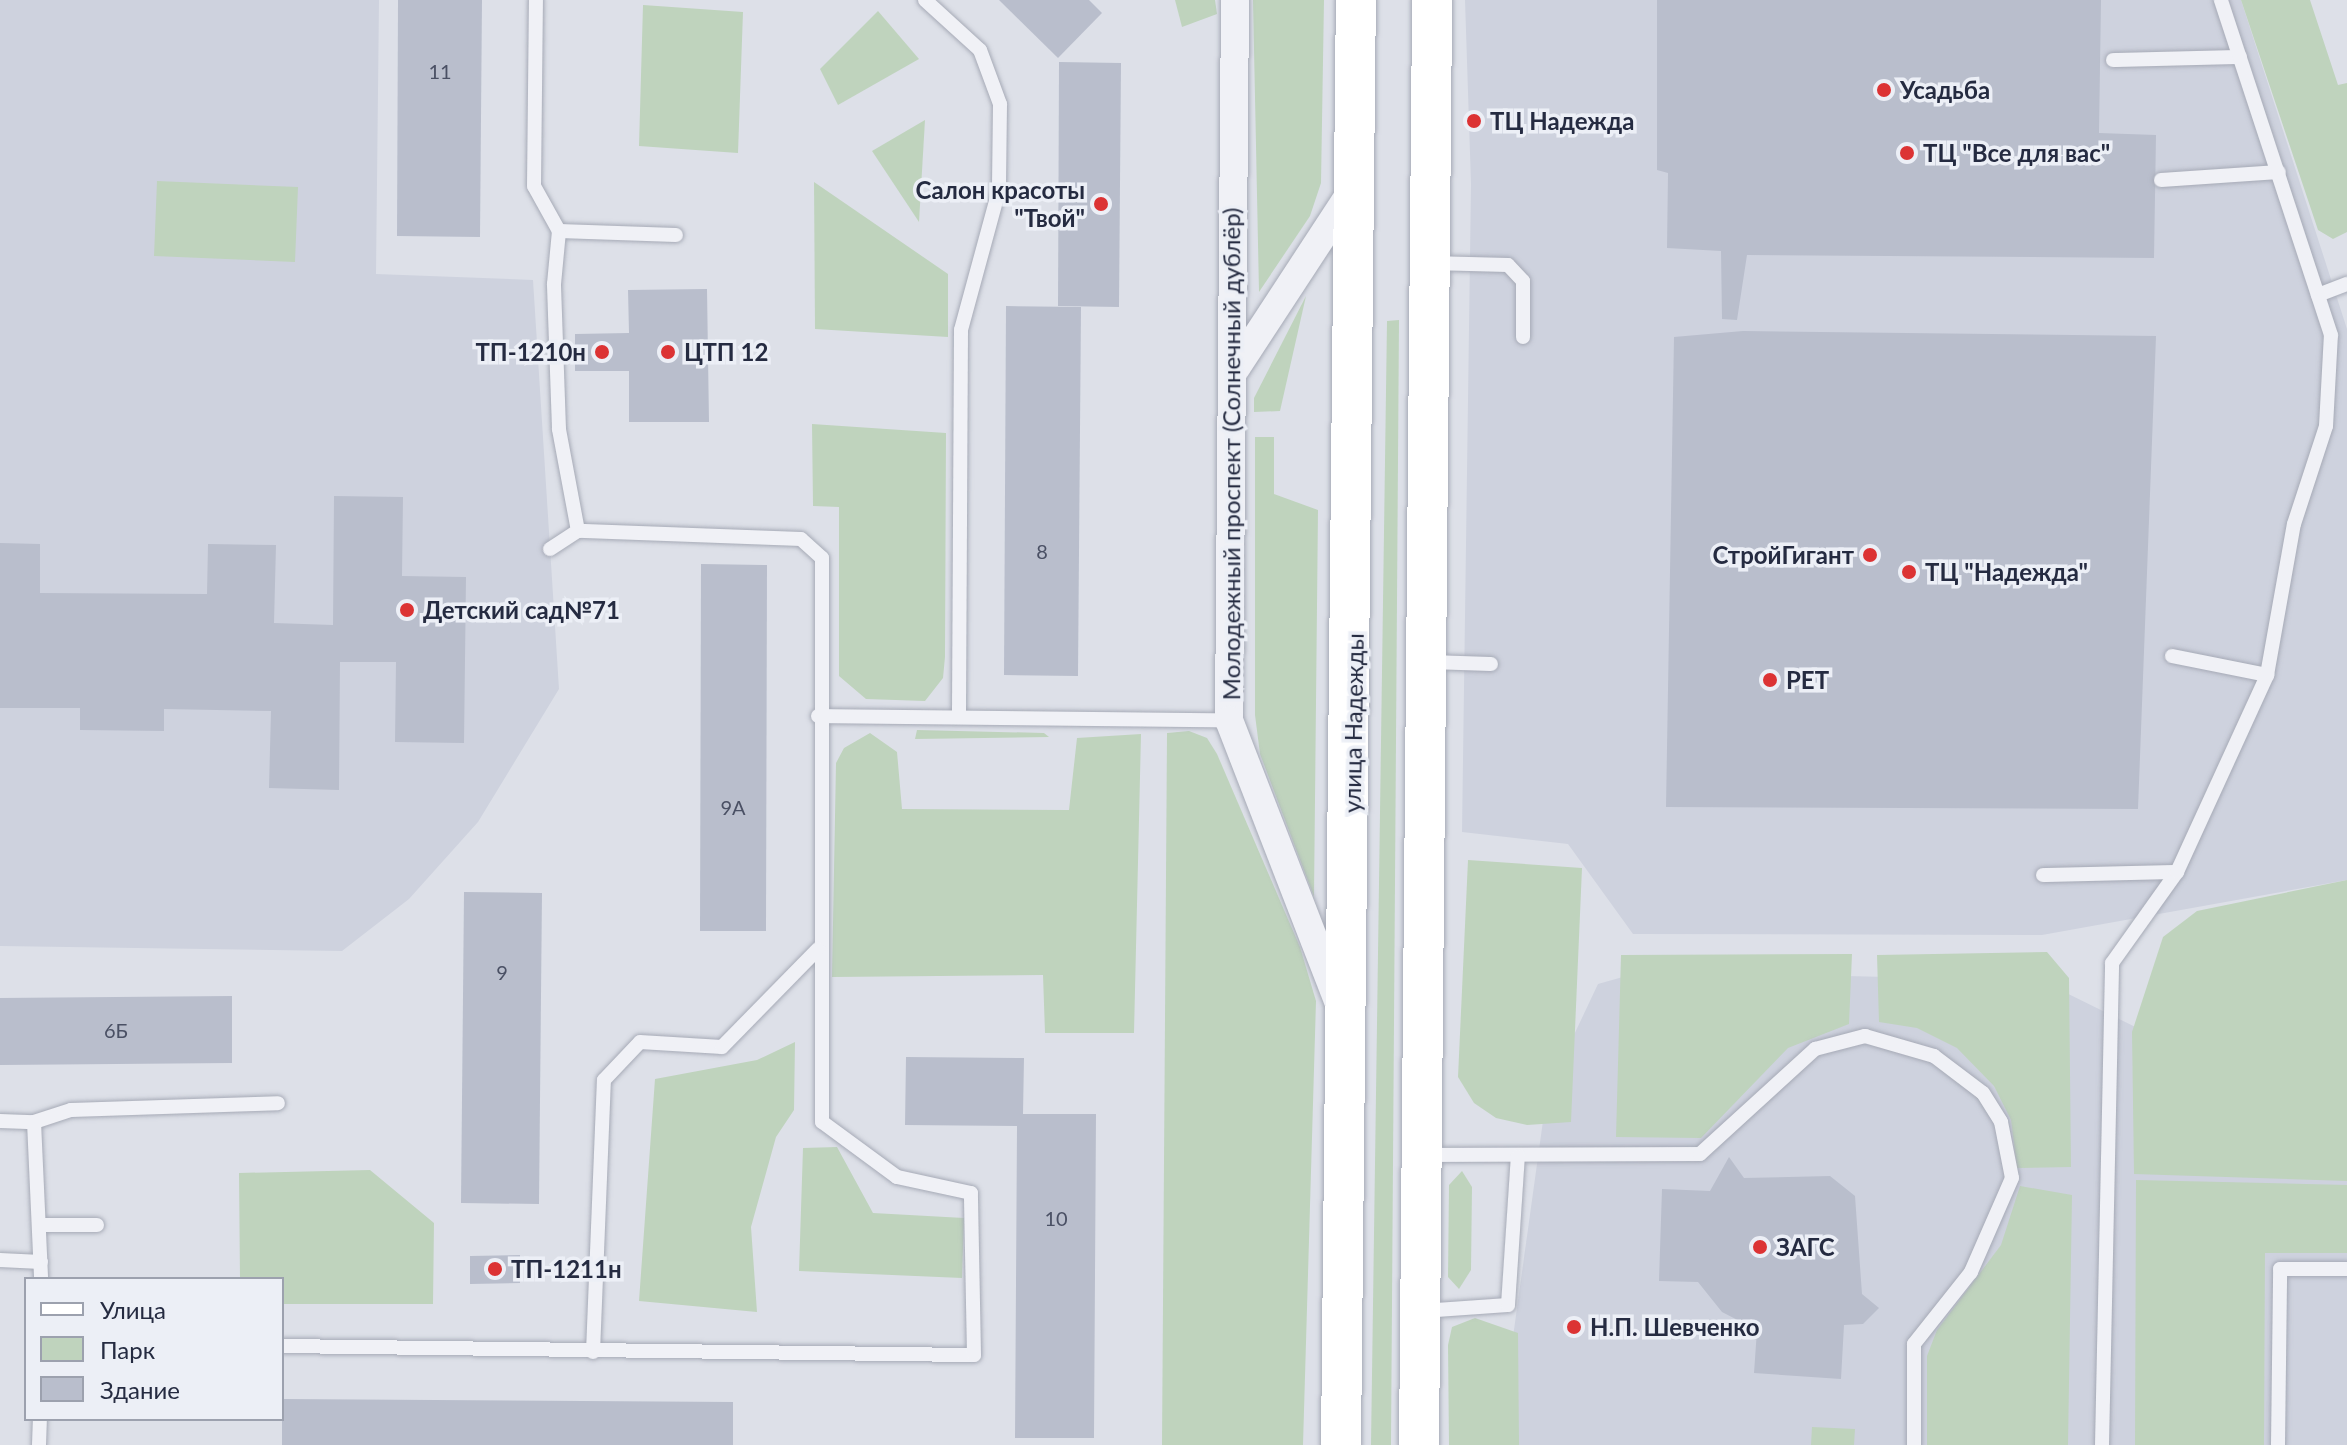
<!DOCTYPE html>
<html>
<head>
<meta charset="utf-8">
<style>
  body { margin:0 }
  #map { position:relative; width:2347px; height:1445px; overflow:hidden; background:#dde0e8; font-family:Lato,sans-serif }
  div>[style] { position:absolute }
  .built>* { inset:0; background:#ced2de }
  .green>* { inset:0; background:#bfd3bd }
  .building>* { inset:0; background:#b9becc }
  .roads { filter:drop-shadow(0 0 2px #a6aab6) drop-shadow(0 0 2px #a6aab6) }
  .service>* { height:14px; margin:-7px; padding:0 7px; transform-origin:7px; border-radius:7px; background:#f0f1f6 }
  .minor>* { height:28px; margin:-14px; padding:0 14px; transform-origin:14px; border-radius:14px; background:#f0f1f6 }
  .secondary>* { height:40px; margin:-20px; padding:0 20px; transform-origin:20px; border-radius:20px; background:#fff }
  .dots>* { width:22px; height:22px; translate:-50% -50%; box-sizing:border-box; border:4px solid #eceff6; border-radius:50% }
  span { translate:-50% -50%; white-space:nowrap; text-align:center; line-height:1.15; -webkit-text-stroke:7px #eceff6; paint-order:stroke }
  .number-label { font-size:20px; color:#4a5064 }
  .number-label span { -webkit-text-stroke-width:0 }
  .poi-label { font-size:24px; color:#252b41; font-weight:700 }
  .left { translate:0 -50%; text-align:left }
  .right { translate:-100% -50%; text-align:right }
  .street-label { font-size:24px; color:#252b41 }
  .legend { position:absolute; left:24px; top:1277px; width:260px; height:144px; box-sizing:border-box; background:#eceff6; border:2px solid #9ca1ae; margin:0; padding:10px 14px; list-style:none; font-size:24px; color:#252b41 }
  .legend li { display:flex; align-items:center; gap:16px; height:40px }
  .legend b { width:40px; border:2px solid #9ca1ae }
</style>
</head>
<body>
<div id="map">
  <div class="built">
    <div style="clip-path:polygon(0 0,379px 0,376px 274px,533px 280px,559px 689px,478px 822px,409px 899px,342px 951px,0 946px)"></div>
    <div style="clip-path:polygon(1465px 0,2241px 0,2347px 329px,2347px 880px,2042px 935px,1633px 934px,1568px 844px,1462px 832px,1471px 184px)"></div>
    <div style="clip-path:polygon(1644px 971px,2042px 981px,2247px 1082px,2347px 1091px,2347px 1445px,1498px 1445px,1547px 1092px,1598px 984px)"></div>
  </div>
  <div class="green">
    <div style="clip-path:polygon(1175px 0,1215px 0,1217px 14px,1182px 27px)"></div>
    <div style="clip-path:polygon(1253px 0,1324px 0,1321px 183px,1310px 216px,1259px 292px)"></div>
    <div style="clip-path:polygon(2241px 0,2310px 0,2338px 85px,2347px 83px,2347px 232px,2333px 239px,2318px 230px)"></div>
    <div style="clip-path:polygon(643px 5px,743px 12px,738px 153px,639px 146px)"></div>
    <div style="clip-path:polygon(878px 11px,919px 59px,838px 105px,820px 69px)"></div>
    <div style="clip-path:polygon(925px 120px,919px 222px,872px 151px)"></div>
    <div style="clip-path:polygon(157px 181px,298px 187px,295px 262px,154px 256px)"></div>
    <div style="clip-path:polygon(814px 182px,948px 274px,948px 337px,815px 329px)"></div>
    <div style="clip-path:polygon(1306px 296px,1280px 411px,1254px 412px,1254px 398px)"></div>
    <div style="clip-path:polygon(1399px 320px,1391px 1445px,1371px 1445px,1387px 321px)"></div>
    <div style="clip-path:polygon(812px 424px,946px 433px,945px 657px,943px 678px,925px 701px,866px 699px,839px 676px,839px 507px,813px 506px)"></div>
    <div style="clip-path:polygon(1255px 437px,1274px 437px,1274px 494px,1318px 510px,1314px 897px,1260px 754px,1255px 715px)"></div>
    <div style="clip-path:polygon(917px 730px,1044px 733px,1049px 737px,915px 739px)"></div>
    <div style="clip-path:polygon(1189px 731px,1207px 738px,1217px 754px,1300px 947px,1316px 1001px,1303px 1445px,1162px 1445px,1167px 733px)"></div>
    <div style="clip-path:polygon(870px 733px,897px 752px,902px 809px,1069px 810px,1077px 738px,1141px 734px,1134px 1033px,1045px 1033px,1043px 975px,832px 977px,836px 763px,844px 748px)"></div>
    <div style="clip-path:polygon(1468px 860px,1582px 868px,1571px 1122px,1527px 1125px,1496px 1118px,1474px 1103px,1458px 1077px)"></div>
    <div style="clip-path:polygon(2347px 880px,2347px 1181px,2134px 1174px,2132px 1032px,2163px 937px,2197px 911px)"></div>
    <div style="clip-path:polygon(2047px 952px,2069px 978px,2071px 1167px,2017px 1168px,2011px 1120px,1994px 1086px,1957px 1048px,1917px 1028px,1879px 1022px,1877px 955px)"></div>
    <div style="clip-path:polygon(1852px 954px,1849px 1024px,1788px 1048px,1701px 1138px,1616px 1137px,1621px 955px)"></div>
    <div style="clip-path:polygon(795px 1042px,794px 1110px,776px 1137px,751px 1227px,757px 1312px,639px 1301px,655px 1079px,757px 1060px)"></div>
    <div style="clip-path:polygon(837px 1147px,873px 1213px,964px 1218px,962px 1278px,799px 1271px,803px 1148px)"></div>
    <div style="clip-path:polygon(370px 1170px,434px 1223px,433px 1304px,282px 1304px,282px 1279px,240px 1279px,239px 1173px)"></div>
    <div style="clip-path:polygon(1462px 1171px,1472px 1187px,1471px 1270px,1459px 1289px,1448px 1277px,1449px 1185px)"></div>
    <div style="clip-path:polygon(2136px 1180px,2347px 1185px,2347px 1253px,2265px 1253px,2264px 1445px,2135px 1445px)"></div>
    <div style="clip-path:polygon(2020px 1186px,2072px 1195px,2068px 1445px,1927px 1445px,1927px 1356px,1937px 1330px,2001px 1245px)"></div>
    <div style="clip-path:polygon(1475px 1318px,1518px 1333px,1519px 1445px,1449px 1445px,1448px 1345px,1452px 1327px)"></div>
    <div style="clip-path:polygon(1812px 1427px,1855px 1429px,1854px 1445px,1811px 1445px)"></div>
  </div>
  <div class="building">
    <div style="clip-path:polygon(398px 0,482px 0,480px 237px,397px 236px)"></div>
    <div style="clip-path:polygon(999px 0,1089px 0,1102px 13px,1058px 58px)"></div>
    <div style="clip-path:polygon(1657px 0,2101px 0,2099px 133px,2156px 135px,2154px 258px,1747px 255px,1737px 320px,1722px 319px,1721px 251px,1667px 248px,1668px 173px,1657px 170px)"></div>
    <div style="clip-path:polygon(1059px 62px,1121px 63px,1119px 307px,1058px 306px)"></div>
    <div style="clip-path:polygon(707px 289px,709px 422px,629px 422px,629px 371px,575px 371px,575px 334px,629px 333px,628px 290px)"></div>
    <div style="clip-path:polygon(1006px 306px,1081px 307px,1078px 676px,1004px 675px)"></div>
    <div style="clip-path:polygon(1743px 331px,2156px 336px,2138px 809px,1666px 807px,1674px 337px)"></div>
    <div style="clip-path:polygon(334px 496px,403px 497px,402px 576px,466px 577px,464px 743px,395px 742px,396px 662px,340px 662px,339px 790px,269px 788px,271px 711px,164px 709px,164px 731px,80px 730px,80px 708px,0 708px,0 543px,40px 544px,40px 593px,207px 594px,208px 544px,276px 545px,274px 623px,333px 625px)"></div>
    <div style="clip-path:polygon(701px 564px,767px 565px,766px 931px,700px 931px)"></div>
    <div style="clip-path:polygon(464px 892px,542px 893px,539px 1204px,461px 1203px)"></div>
    <div style="clip-path:polygon(232px 996px,232px 1063px,0 1065px,0 998px)"></div>
    <div style="clip-path:polygon(906px 1057px,1024px 1058px,1023px 1114px,1096px 1114px,1094px 1438px,1015px 1438px,1017px 1126px,905px 1125px)"></div>
    <div style="clip-path:polygon(1729px 1157px,1744px 1178px,1830px 1176px,1855px 1196px,1862px 1294px,1879px 1308px,1863px 1324px,1844px 1325px,1841px 1379px,1754px 1373px,1757px 1330px,1722px 1312px,1698px 1282px,1659px 1281px,1662px 1189px,1710px 1191px)"></div>
    <div style="clip-path:polygon(520px 1255px,520px 1283px,470px 1284px,470px 1256px)"></div>
    <div style="clip-path:polygon(282px 1399px,733px 1402px,733px 1445px,282px 1445px)"></div>
  </div>
  <div class="roads">
    <div class="service">
      <div style="left:925px;top:0;width:74px;rotate:42.3deg"></div>
      <div style="left:980px;top:50px;width:58px;rotate:69.7deg"></div>
      <div style="left:1000px;top:104px;width:86px;rotate:90.7deg"></div>
      <div style="left:999px;top:190px;width:145px;rotate:105.2deg"></div>
      <div style="left:961px;top:330px;width:383px;rotate:90.3deg"></div>
      <div style="left:2113px;top:60px;width:127px;rotate:-1.4deg"></div>
      <div style="left:2161px;top:180px;width:118px;rotate:-3.9deg"></div>
      <div style="left:559px;top:231px;width:117px;rotate:2deg"></div>
      <div style="left:1430px;top:263px;width:78px;rotate:1.5deg"></div>
      <div style="left:1508px;top:265px;width:22px;rotate:47deg"></div>
      <div style="left:1523px;top:281px;width:56px;rotate:90deg"></div>
      <div style="left:2318px;top:295px;width:31px;rotate:-21deg"></div>
      <div style="left:550px;top:549px;width:33px;rotate:-33deg"></div>
      <div style="left:2172px;top:656px;width:97px;rotate:11.3deg"></div>
      <div style="left:1430px;top:662px;width:61px;rotate:1.9deg"></div>
      <div style="left:818px;top:716px;width:411px;rotate:0.6deg"></div>
      <div style="left:2043px;top:875px;width:134px;rotate:-1.3deg"></div>
      <div style="left:0;top:1121px;width:34px;rotate:2deg"></div>
      <div style="left:34px;top:1122px;width:39px;rotate:-18deg"></div>
      <div style="left:71px;top:1110px;width:207px;rotate:-1.9deg"></div>
      <div style="left:34px;top:1122px;width:157px;rotate:87.4deg"></div>
      <div style="left:1423px;top:1155px;width:277px;rotate:-0.2deg"></div>
      <div style="left:1700px;top:1154px;width:156px;rotate:-42.4deg"></div>
      <div style="left:1815px;top:1049px;width:52px;rotate:-14.6deg"></div>
      <div style="left:1865px;top:1036px;width:72px;rotate:16.2deg"></div>
      <div style="left:1934px;top:1056px;width:61px;rotate:37.1deg"></div>
      <div style="left:1983px;top:1093px;width:34px;rotate:58deg"></div>
      <div style="left:2001px;top:1122px;width:57px;rotate:78.9deg"></div>
      <div style="left:2012px;top:1178px;width:103px;rotate:113.6deg"></div>
      <div style="left:1971px;top:1272px;width:92px;rotate:128.4deg"></div>
      <div style="left:1914px;top:1344px;width:101px;rotate:90deg"></div>
      <div style="left:39px;top:1225px;width:58px"></div>
      <div style="left:0;top:1260px;width:41px;rotate:2.8deg"></div>
      <div style="left:1422px;top:1311px;width:86px;rotate:-4deg"></div>
      <div style="left:1508px;top:1305px;width:149px;rotate:-86.2deg"></div>
      <div style="left:282px;top:1346px;width:692px;rotate:0.75deg"></div>
      <div style="left:974px;top:1355px;width:162px;rotate:-91.1deg"></div>
      <div style="left:971px;top:1193px;width:76px;rotate:-167.8deg"></div>
      <div style="left:897px;top:1177px;width:93px;rotate:-143.7deg"></div>
      <div style="left:822px;top:1122px;width:564px;rotate:-90deg"></div>
      <div style="left:822px;top:558px;width:28px;rotate:-138deg"></div>
      <div style="left:801px;top:539px;width:223px;rotate:-177.9deg"></div>
      <div style="left:578px;top:531px;width:104px;rotate:-100.6deg"></div>
      <div style="left:559px;top:429px;width:145px;rotate:-92deg"></div>
      <div style="left:554px;top:284px;width:53px;rotate:-84.6deg"></div>
      <div style="left:559px;top:231px;width:51px;rotate:-119.1deg"></div>
      <div style="left:534px;top:186px;width:186px;rotate:-89.4deg"></div>
      <div style="left:593px;top:1352px;width:272px;rotate:-87.7deg"></div>
      <div style="left:604px;top:1080px;width:52px;rotate:-46.5deg"></div>
      <div style="left:640px;top:1042px;width:82px;rotate:3.5deg"></div>
      <div style="left:722px;top:1047px;width:137px;rotate:-45.6deg"></div>
      <div style="left:39px;top:1445px;width:26px;rotate:-88deg"></div>
      <div style="left:2102px;top:1445px;width:482px;rotate:-88.8deg"></div>
      <div style="left:2112px;top:963px;width:112px;rotate:-54.5deg"></div>
      <div style="left:2177px;top:872px;width:217px;rotate:-65.4deg"></div>
      <div style="left:2267px;top:675px;width:153px;rotate:-79.9deg"></div>
      <div style="left:2294px;top:524px;width:103px;rotate:-71.9deg"></div>
      <div style="left:2326px;top:426px;width:91px;rotate:-86.9deg"></div>
      <div style="left:2331px;top:335px;width:353px;rotate:-108.2deg"></div>
      <div style="left:2278px;top:1445px;width:176px;rotate:-89.3deg"></div>
      <div style="left:2280px;top:1269px;width:67px"></div>
    </div>
    <div class="minor">
      <div style="left:1235px;top:0;width:720px;rotate:90.48deg"></div>
      <div style="left:1229px;top:720px;width:304px;rotate:68.8deg"></div>
      <div style="left:1236px;top:368px;width:214px;rotate:-56.8deg"></div>
    </div>
    <div class="secondary">
      <div style="left:1341px;top:1445px;width:1445px;rotate:-89.41deg"></div>
      <div style="left:1419px;top:1445px;width:1445px;rotate:-89.48deg"></div>
    </div>
  </div>
  <div class="dots">
    <div style="left:1884px;top:90px;background:#dc3334"></div>
    <div style="left:1474px;top:121px;background:#dc3334"></div>
    <div style="left:1907px;top:153px;background:#dc3334"></div>
    <div style="left:1101px;top:204px;background:#dc3334"></div>
    <div style="left:602px;top:352px;background:#dc3334"></div>
    <div style="left:668px;top:352px;background:#dc3334"></div>
    <div style="left:1870px;top:555px;background:#dc3334"></div>
    <div style="left:1909px;top:572px;background:#dc3334"></div>
    <div style="left:407px;top:610px;background:#dc3334"></div>
    <div style="left:1770px;top:680px;background:#dc3334"></div>
    <div style="left:1760px;top:1247px;background:#dc3334"></div>
    <div style="left:495px;top:1269px;background:#dc3334"></div>
    <div style="left:1574px;top:1327px;background:#dc3334"></div>
  </div>
  <div class="number-label">
    <span style="left:440px;top:71px">11</span>
    <span style="left:1042px;top:551px">8</span>
    <span style="left:733px;top:807px">9А</span>
    <span style="left:502px;top:972px">9</span>
    <span style="left:116px;top:1030px">6Б</span>
    <span style="left:1056px;top:1218px">10</span>
  </div>
  <div class="poi-label">
    <span class="left" style="left:1900px;top:90px">Усадьба</span>
    <span class="left" style="left:1490px;top:121px">ТЦ Надежда</span>
    <span class="left" style="left:1923px;top:153px">ТЦ "Все для вас"</span>
    <span class="right" style="left:1085px;top:204px">Салон красоты<br>"Твой"</span>
    <span class="right" style="left:586px;top:352px">ТП-1210н</span>
    <span class="left" style="left:684px;top:352px">ЦТП 12</span>
    <span class="right" style="left:1854px;top:555px">СтройГигант</span>
    <span class="left" style="left:1925px;top:572px">ТЦ "Надежда"</span>
    <span class="left" style="left:423px;top:610px">Детский сад№71</span>
    <span class="left" style="left:1786px;top:680px">РЕТ</span>
    <span class="left" style="left:1776px;top:1247px">ЗАГС</span>
    <span class="left" style="left:511px;top:1269px">ТП-1211н</span>
    <span class="left" style="left:1590px;top:1327px">Н.П. Шевченко</span>
  </div>
  <div class="street-label">
    <span style="left:1231px;top:454px;rotate:-90deg">Молодежный проспект (Солнечный дублёр)</span>
    <span style="left:1353px;top:723px;rotate:-89deg">улица Надежды</span>
  </div>
  <ul class="legend">
  <li><b style="height:10px;background:#fff"></b>Улица</li>
  <li><b style="height:22px;background:#bfd3bd"></b>Парк</li>
  <li><b style="height:22px;background:#b9becc"></b>Здание</li>
  </ul>
</div>
</body>
</html>
